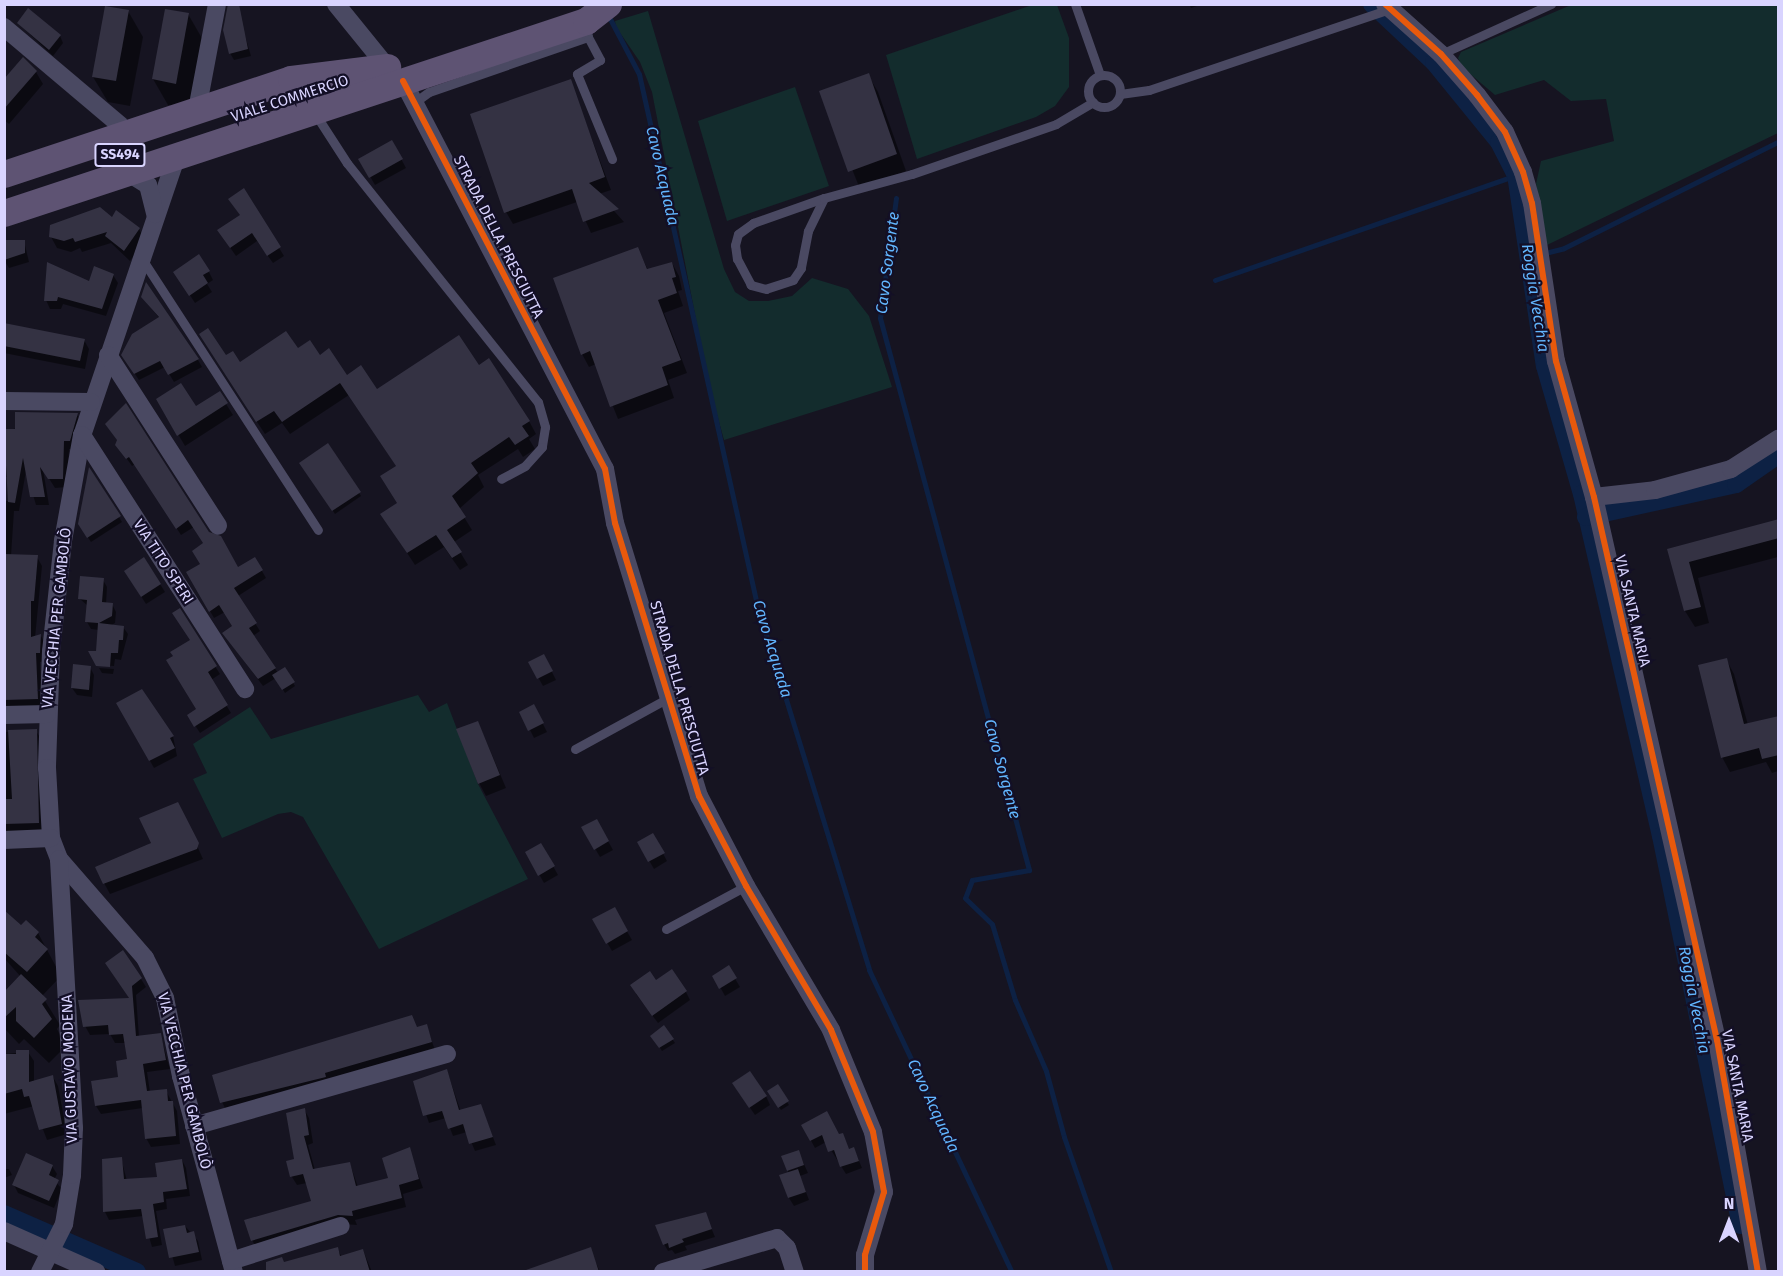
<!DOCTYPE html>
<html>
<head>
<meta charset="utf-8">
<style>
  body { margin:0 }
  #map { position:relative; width:1783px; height:1276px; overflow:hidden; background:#161421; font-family:"Fira Sans",sans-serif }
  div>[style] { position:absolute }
  .green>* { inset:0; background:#132c2d }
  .shadow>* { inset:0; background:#0007 }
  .stream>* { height:5px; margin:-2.5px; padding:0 2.5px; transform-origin:2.5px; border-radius:2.5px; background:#0d2144 }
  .canal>* { height:18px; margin:-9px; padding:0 9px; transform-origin:9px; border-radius:9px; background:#0d2144 }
  .building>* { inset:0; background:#343243 }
  .service>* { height:9px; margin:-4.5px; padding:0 4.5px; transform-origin:4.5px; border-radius:4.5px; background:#4a4962 }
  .service>.ring { margin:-4.5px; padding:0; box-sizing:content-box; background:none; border:9px solid #4a4962; border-radius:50% }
  .minor>* { height:18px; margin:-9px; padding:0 9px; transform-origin:9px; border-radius:9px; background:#4a4962 }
  .primary>* { height:27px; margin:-13.5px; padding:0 13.5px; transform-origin:13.5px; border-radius:13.5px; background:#5e5373 }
  .cycleway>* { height:6px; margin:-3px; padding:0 3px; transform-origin:3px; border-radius:3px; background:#e8590c }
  span { translate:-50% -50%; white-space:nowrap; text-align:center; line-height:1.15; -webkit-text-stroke:4.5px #130f26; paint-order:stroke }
  .shield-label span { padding:2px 4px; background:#130f26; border:2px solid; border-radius:4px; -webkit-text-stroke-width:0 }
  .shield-label { font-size:14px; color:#d9d4ff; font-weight:700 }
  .street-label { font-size:15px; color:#d9d4ff }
  .water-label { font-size:16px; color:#62b6ff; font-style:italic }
  .frame { position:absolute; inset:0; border:6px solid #d9d4ff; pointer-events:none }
  .north { position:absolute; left:1699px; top:1192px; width:60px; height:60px; -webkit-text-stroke:4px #130f26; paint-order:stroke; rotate:0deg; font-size:16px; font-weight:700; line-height:24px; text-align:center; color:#d9d4ff }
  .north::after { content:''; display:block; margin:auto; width:21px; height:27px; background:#d9d4ff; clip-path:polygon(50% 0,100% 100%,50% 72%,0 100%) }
</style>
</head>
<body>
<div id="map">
  <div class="green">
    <div style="clip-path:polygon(1032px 5px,1057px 5px,1069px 38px,1069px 87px,1055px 106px,1036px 117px,917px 159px,886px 55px)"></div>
    <div style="clip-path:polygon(1571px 5px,1778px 5px,1778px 133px,1547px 245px,1536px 184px,1541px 161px,1614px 141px,1606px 99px,1571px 101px,1544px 80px,1495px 95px,1462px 67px,1458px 58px,1461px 52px)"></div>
    <div style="clip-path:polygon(648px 11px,724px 269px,735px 292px,749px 301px,768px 301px,792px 296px,812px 278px,848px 289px,869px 316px,892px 387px,724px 440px,708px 382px,652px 92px,640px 62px,616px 27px,615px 21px)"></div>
    <div style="clip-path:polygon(795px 87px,829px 186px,727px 221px,698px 121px)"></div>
    <div style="clip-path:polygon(418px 695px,429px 712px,447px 703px,478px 784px,528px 879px,379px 949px,303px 817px,291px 812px,278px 814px,222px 838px,193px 779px,207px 773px,193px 744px,250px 707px,271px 739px)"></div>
  </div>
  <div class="shadow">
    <div style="clip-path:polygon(1189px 4px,1203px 4px,1191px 8px)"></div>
    <div style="clip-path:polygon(128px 11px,143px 37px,130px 106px,108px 102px,93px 77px)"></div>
    <div style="clip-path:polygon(188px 14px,203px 40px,190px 109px,168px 105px,153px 79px)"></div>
    <div style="clip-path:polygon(241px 22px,251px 56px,234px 60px,230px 53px)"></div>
    <div style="clip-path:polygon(18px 23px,60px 36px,63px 43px,53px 56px)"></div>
    <div style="clip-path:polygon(36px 72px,43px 84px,9px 124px,4px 120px,4px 74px,8px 77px)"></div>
    <div style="clip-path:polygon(868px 75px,878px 92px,906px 171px,860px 189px,821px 92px)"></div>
    <div style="clip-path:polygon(570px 81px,611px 190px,599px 194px,624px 222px,591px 233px,577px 202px,513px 224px,506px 212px)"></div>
    <div style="clip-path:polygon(392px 142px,406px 168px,375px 185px,360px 159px)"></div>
    <div style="clip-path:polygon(244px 190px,284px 256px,273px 263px,257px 241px,236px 256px,224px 239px,241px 216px)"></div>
    <div style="clip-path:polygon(112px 219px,139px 229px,145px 240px,130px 261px,111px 243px,82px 252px,80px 248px,71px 252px,57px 248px,51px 237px)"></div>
    <div style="clip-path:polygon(24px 241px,29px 262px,9px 268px,4px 260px,4px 242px)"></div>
    <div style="clip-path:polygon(638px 249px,648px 270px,672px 263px,679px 276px,682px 290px,678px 291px,683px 306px,664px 313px,687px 373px,668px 380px,674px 398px,618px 419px,596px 364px,589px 367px,582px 354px)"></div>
    <div style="clip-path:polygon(209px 272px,213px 280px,207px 284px,212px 292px,195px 303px,180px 280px)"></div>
    <div style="clip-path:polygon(113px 275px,118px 283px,106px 316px,63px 304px,61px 309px,50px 309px,46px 300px)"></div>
    <div style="clip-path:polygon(142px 297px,198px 360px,202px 367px,174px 382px,165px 367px,139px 380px,127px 362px,160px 319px)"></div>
    <div style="clip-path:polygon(4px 324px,84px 340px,89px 349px,85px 369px,4px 353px)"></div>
    <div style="clip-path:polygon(208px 347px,239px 364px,298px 350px,319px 357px,346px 377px,377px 391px,478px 367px,529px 421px,536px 434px,529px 439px,535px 449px,523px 457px,518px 449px,478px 475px,484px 487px,459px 509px,472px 530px,454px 542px,468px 565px,460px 570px,444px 547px,415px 565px,390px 527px,398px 504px,397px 467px,349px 395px,290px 434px,282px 423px,265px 434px)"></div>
    <div style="clip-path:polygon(219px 393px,233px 415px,185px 446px,158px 400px,195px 408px)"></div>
    <div style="clip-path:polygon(77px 415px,82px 423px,74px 449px,69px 449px,67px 487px,55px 488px,43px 469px,49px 505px,36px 505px,26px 471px,19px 511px,14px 511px,11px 556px,37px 557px,42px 566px,35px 638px,41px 636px,46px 645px,44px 661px,40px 662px,42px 708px,4px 710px,4px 501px,10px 501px,9px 477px,4px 477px,4px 431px)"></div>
    <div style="clip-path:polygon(117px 445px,208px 533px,238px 569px,262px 571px,266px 578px,238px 596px,260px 631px,253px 636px,278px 673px,284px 669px,295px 686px,285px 693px,276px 678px,263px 686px,229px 641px,234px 627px,225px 612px,214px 618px,188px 573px,202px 564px,205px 544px,194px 527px,181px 535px,135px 464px,132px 466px)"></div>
    <div style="clip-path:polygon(328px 445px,361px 496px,335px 514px,301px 463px)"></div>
    <div style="clip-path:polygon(90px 471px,122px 522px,91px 542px,79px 524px)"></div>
    <div style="clip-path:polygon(1778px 521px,1778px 557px,1698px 578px,1709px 623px,1695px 627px,1685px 611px,1669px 550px)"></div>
    <div style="clip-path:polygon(130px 579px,160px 584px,165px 592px,146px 604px)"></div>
    <div style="clip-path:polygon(103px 580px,107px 587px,106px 604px,112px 604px,116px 612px,115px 623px,110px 626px,123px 627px,128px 634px,121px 660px,115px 659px,114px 666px,97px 665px,99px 630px,91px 629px,87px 622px,88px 606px,80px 599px)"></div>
    <div style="clip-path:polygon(179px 610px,220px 674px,211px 680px,231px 713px,200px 733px,189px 716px,198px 710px,191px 640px)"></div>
    <div style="clip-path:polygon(1726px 659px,1734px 674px,1748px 725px,1778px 717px,1778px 771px,1772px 773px,1766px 762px,1730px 772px,1722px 757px)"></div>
    <div style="clip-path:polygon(530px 663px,548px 664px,556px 680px,543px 686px)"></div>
    <div style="clip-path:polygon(90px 667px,94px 675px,92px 697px,77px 695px,72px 688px)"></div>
    <div style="clip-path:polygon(99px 668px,114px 669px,113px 674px,102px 673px)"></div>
    <div style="clip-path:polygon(118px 704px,173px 736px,177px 756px,154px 768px)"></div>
    <div style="clip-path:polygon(521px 712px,538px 714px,547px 732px,534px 738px)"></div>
    <div style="clip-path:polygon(478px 722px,506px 788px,486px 796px,479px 783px)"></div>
    <div style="clip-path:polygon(36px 731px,41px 739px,43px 831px,4px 832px,4px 732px)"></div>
    <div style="clip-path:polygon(183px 815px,203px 859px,110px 894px,104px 883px)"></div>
    <div style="clip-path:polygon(597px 821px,613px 850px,600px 857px,583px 828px)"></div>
    <div style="clip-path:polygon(653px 835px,667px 861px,654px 869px,639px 843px)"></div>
    <div style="clip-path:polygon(541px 845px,558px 875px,544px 883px,527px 853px)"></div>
    <div style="clip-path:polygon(614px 909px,632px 940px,612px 951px,594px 920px)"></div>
    <div style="clip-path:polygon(4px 918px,38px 933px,61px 976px,42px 996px,60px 1025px,57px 1029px,66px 1046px,49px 1063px,24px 1039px,19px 1044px,4px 1028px,4px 994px,21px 977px,4px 958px)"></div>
    <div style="clip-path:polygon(728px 967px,740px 987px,725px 996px,714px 976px)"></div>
    <div style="clip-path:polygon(112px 972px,141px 979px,146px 987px,136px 995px,139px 1037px,160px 1034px,170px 1069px,147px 1072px,150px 1092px,166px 1091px,177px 1111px,180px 1144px,151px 1147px,146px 1138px,143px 1108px,101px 1114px,96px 1106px,120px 1079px,128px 1061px,126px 1043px,115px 1043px,110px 1034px,90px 1035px,85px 1026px,130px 999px)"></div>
    <div style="clip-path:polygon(656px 982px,686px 992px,690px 1000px,658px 1023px,636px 994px)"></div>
    <div style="clip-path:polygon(426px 1025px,435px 1050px,226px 1110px,222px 1102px)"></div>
    <div style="clip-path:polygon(664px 1027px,675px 1043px,662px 1051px,654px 1039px)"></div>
    <div style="clip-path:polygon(28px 1052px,34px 1061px,34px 1082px,53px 1077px,58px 1086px,67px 1134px,47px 1140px,34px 1106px,4px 1114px,4px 1054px)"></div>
    <div style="clip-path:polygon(447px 1071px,461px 1112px,484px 1114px,496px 1145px,475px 1151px,467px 1132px,453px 1136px,446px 1118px,429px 1123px,415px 1082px)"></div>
    <div style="clip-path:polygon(777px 1087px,789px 1105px,781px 1110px,769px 1092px)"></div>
    <div style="clip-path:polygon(739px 1092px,766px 1096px,770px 1105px,755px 1115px)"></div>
    <div style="clip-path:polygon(304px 1109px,309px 1118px,313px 1143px,308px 1145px,315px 1170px,350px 1164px,358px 1187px,389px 1179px,409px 1149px,423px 1188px,403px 1194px,406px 1207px,355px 1220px,357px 1225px,343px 1224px,257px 1249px,252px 1240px,312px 1202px,307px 1183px,297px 1185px,292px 1177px)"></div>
    <div style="clip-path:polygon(803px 1126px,838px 1136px,849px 1151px,854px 1149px,862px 1168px,846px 1174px,826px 1142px,815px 1148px)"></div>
    <div style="clip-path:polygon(798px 1151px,808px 1173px,800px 1176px,809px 1200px,794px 1206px,789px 1198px,788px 1170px)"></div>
    <div style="clip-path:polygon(121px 1158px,127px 1181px,159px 1179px,182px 1160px,186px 1168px,190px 1196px,166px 1199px,167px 1209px,156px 1211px,162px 1245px,152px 1247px,143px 1216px,109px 1220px,105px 1212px,103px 1160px)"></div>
    <div style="clip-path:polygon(52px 1166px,57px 1174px,54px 1180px,62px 1189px,54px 1208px,18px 1193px,14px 1185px)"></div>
    <div style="clip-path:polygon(4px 1169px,9px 1169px,12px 1175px,4px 1178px)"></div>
    <div style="clip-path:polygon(705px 1213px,715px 1237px,685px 1246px,687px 1250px,675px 1254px,672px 1250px,668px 1251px,664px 1244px)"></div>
    <div style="clip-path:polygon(185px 1226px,198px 1241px,202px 1260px,175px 1266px,165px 1230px)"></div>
    <div style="clip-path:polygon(337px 1249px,342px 1257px,363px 1250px,372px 1272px,262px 1272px)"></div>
    <div style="clip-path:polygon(590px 1249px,600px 1272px,528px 1272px)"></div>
  </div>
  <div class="stream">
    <div style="left:608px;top:15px;width:67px;rotate:62.3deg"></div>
    <div style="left:639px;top:74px;width:544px;rotate:77.47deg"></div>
    <div style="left:757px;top:605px;width:382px;rotate:72.9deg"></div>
    <div style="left:869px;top:970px;width:334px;rotate:64.7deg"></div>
    <div style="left:896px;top:198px;width:121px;rotate:97.6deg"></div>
    <div style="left:880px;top:318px;width:572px;rotate:74.89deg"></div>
    <div style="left:1029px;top:870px;width:58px;rotate:170deg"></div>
    <div style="left:972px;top:880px;width:19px;rotate:111deg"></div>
    <div style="left:965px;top:898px;width:37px;rotate:44deg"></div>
    <div style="left:992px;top:924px;width:79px;rotate:73.2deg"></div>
    <div style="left:1015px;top:1000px;width:77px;rotate:66.4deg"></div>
    <div style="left:1046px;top:1071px;width:68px;rotate:74.7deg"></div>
    <div style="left:1064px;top:1137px;width:143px;rotate:70.8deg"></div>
    <div style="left:1529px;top:257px;width:36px;rotate:-14deg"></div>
    <div style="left:1564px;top:248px;width:239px;rotate:-26.4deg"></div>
    <div style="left:1215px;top:280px;width:319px;rotate:-19.2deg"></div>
  </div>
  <div class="canal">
    <div style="left:1372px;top:4px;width:85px;rotate:43.1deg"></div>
    <div style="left:1434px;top:62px;width:103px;rotate:50.9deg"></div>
    <div style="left:1499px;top:142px;width:37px;rotate:63deg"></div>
    <div style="left:1516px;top:175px;width:193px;rotate:81.4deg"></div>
    <div style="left:1545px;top:366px;width:133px;rotate:73.9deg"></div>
    <div style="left:1582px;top:494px;width:351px;rotate:77deg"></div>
    <div style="left:1661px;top:836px;width:397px;rotate:78.4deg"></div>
    <div style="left:1586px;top:517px;width:154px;rotate:-12.4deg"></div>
    <div style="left:1736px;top:484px;width:51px;rotate:-34.6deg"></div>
    <div style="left:4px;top:1214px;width:145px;rotate:23.6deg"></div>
  </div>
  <div class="building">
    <div style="clip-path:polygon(228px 4px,239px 4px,248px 49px,229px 54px,223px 30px)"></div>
    <div style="clip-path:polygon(105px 6px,129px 10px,116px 81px,92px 77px)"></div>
    <div style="clip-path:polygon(28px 8px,61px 35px,49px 50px,17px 23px)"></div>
    <div style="clip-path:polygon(165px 9px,189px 13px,176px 84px,152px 79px)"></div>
    <div style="clip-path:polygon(23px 57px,37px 71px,4px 109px,4px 79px)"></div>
    <div style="clip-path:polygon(869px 73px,897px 154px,848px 172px,819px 91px)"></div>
    <div style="clip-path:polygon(571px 79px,605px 177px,589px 183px,619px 209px,583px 222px,572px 189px,504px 213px,470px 114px)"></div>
    <div style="clip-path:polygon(392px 140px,403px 159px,369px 178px,358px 159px)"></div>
    <div style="clip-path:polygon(244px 188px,281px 247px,267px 256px,252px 233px,230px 248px,217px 230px,240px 215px,228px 199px)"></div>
    <div style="clip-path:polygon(100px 207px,112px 217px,116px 210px,140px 228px,124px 251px,105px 236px,107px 232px,75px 242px,73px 238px,64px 241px,49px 237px,50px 225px)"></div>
    <div style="clip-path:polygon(4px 240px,25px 240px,25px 253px,4px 260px)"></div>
    <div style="clip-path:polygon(638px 247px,647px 269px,672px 262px,676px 277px,672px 278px,677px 293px,658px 300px,681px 360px,662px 367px,668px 385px,610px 407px,590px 351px,581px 355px,553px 278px)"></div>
    <div style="clip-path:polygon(199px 254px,210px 271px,203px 275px,208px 283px,189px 296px,173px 272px)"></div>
    <div style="clip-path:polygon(47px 262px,89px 281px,94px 266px,114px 274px,102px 309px,58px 297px,57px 301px,44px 301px)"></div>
    <div style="clip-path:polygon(146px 282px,199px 359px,168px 375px,160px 361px,134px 374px,121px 355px,132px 334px,159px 317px,141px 297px)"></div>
    <div style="clip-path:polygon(4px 323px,85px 339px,80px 361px,4px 346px)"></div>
    <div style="clip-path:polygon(208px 328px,226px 355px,233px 351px,240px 362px,286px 331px,298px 348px,310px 340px,320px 355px,329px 348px,347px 375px,361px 365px,377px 389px,459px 335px,479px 365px,489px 358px,530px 421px,522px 426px,529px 436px,515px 445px,509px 437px,471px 463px,478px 473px,452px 496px,466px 517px,447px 530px,462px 552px,452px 558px,436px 535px,407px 553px,380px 514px,397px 503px,380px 476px,396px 466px,340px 383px,282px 422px,274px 411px,256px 422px,199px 334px)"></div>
    <div style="clip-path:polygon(181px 383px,196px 406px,220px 391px,228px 403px,177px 436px,156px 399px)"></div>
    <div style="clip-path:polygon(126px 403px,209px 532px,221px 536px,238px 567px,255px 557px,263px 570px,234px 588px,257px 623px,249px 628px,276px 668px,258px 679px,222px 633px,232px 626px,219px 605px,209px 612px,186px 572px,200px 564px,192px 551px,203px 543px,188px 520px,176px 529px,129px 457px,126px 459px,115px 445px,117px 440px,105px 424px)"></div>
    <div style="clip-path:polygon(15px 412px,78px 413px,70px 441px,64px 441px,63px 479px,48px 479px,40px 467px,45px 497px,30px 497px,23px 458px,15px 503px,8px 502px,4px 429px,15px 429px)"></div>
    <div style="clip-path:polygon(328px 443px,361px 492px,332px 511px,299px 463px)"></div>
    <div style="clip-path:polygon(89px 467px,121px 516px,87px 538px,78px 524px)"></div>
    <div style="clip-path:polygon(1779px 519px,1779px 538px,1689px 562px,1701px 607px,1684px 611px,1667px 549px)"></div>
    <div style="clip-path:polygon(4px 554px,38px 555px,34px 601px,31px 601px,31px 637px,41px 634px,40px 653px,36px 653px,38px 699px,4px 700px)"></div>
    <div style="clip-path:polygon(144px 557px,161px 584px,141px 597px,124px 571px)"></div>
    <div style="clip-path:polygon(80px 576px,104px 578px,102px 602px,113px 603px,112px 616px,99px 623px,124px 626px,123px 640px,119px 640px,118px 653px,111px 653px,110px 667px,96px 666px,88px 651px,96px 651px,98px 623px,85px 622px,87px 600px,78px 599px)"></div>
    <div style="clip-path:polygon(180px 608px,217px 666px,208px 672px,228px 705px,194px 727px,187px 715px,196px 709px,166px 660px,173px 656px,170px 652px,190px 640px,172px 613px)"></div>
    <div style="clip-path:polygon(544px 654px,553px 671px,537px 679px,528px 662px)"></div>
    <div style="clip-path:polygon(1727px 658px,1744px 724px,1779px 716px,1779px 755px,1762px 759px,1759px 748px,1721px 758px,1698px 665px)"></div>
    <div style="clip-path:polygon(73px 664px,91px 666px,89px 690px,71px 688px)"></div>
    <div style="clip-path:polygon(285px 667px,295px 682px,282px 690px,272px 675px)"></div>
    <div style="clip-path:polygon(142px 689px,174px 736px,170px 738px,175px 748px,149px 761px,116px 703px)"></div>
    <div style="clip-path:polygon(534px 704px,544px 723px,528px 731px,519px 712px)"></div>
    <div style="clip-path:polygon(478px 721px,500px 775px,478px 784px,456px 729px)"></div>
    <div style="clip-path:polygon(37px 729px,39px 823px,4px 824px,4px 799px,12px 799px,8px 730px)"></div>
    <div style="clip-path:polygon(178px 802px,199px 843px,197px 849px,103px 884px,95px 867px,151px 843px,139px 818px)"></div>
    <div style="clip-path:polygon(597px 819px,609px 841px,594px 850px,581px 827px)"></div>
    <div style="clip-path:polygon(653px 833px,665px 853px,648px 862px,637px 842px)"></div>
    <div style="clip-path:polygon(541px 843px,555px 866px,538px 876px,525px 852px)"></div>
    <div style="clip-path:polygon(615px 907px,628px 931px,606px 944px,592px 919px)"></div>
    <div style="clip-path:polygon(4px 910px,21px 925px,26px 920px,39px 932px,35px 937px,48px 949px,27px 972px,4px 952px)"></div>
    <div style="clip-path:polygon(123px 950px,142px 978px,132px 986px,136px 1036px,161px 1033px,166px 1060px,143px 1064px,147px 1091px,167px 1089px,168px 1101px,173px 1101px,176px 1136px,145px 1139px,141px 1100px,95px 1106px,91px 1081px,118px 1077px,116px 1061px,127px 1059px,123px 1034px,109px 1035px,108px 1025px,83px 1027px,78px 1000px,129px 998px,105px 963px)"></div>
    <div style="clip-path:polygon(729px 965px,737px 978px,719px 989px,712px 976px)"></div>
    <div style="clip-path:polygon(672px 969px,687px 991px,652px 1016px,630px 985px,650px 971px,656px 980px)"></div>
    <div style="clip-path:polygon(21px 974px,47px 999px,42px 1004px,52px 1019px,34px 1038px,16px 1021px,16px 1007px,4px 1018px,4px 992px)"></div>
    <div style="clip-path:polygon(412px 1015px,417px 1027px,427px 1024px,432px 1042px,325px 1073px,326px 1077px,220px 1103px,212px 1075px)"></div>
    <div style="clip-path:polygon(664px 1025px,674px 1039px,659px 1048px,650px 1036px)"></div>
    <div style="clip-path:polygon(16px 1050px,29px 1050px,29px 1082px,53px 1075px,62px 1124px,39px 1130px,29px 1096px,24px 1097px,22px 1089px,4px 1094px,4px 1054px,16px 1054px)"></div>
    <div style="clip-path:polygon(447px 1069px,459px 1110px,481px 1104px,493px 1137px,469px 1144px,463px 1124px,448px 1129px,442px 1111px,423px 1116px,413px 1081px)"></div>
    <div style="clip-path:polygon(750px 1071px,767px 1096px,749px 1108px,732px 1083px)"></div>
    <div style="clip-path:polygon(778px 1084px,789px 1101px,778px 1108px,767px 1091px)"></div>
    <div style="clip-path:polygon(305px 1108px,309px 1135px,304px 1136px,313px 1169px,350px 1162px,356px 1186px,388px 1178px,382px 1158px,410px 1147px,419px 1179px,399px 1185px,402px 1198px,352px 1211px,353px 1216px,338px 1215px,251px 1241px,244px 1220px,311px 1201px,303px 1174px,290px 1177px,286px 1161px,294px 1159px,286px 1113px)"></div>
    <div style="clip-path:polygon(827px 1111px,839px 1134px,843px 1133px,849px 1149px,854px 1147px,859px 1161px,840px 1167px,834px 1150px,828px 1152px,822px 1135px,810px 1141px,801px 1125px)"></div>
    <div style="clip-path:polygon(799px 1150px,804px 1165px,787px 1171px,781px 1156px)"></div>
    <div style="clip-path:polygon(26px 1153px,53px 1165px,49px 1175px,59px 1180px,49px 1201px,12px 1185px)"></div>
    <div style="clip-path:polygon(122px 1157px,124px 1179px,157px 1177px,155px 1163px,182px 1159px,187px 1189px,163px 1192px,164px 1202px,153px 1204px,158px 1237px,146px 1239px,141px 1209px,103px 1212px,102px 1159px)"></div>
    <div style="clip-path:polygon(798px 1169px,806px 1192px,788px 1198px,779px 1175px)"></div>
    <div style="clip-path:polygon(706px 1212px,712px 1229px,682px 1239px,684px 1242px,669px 1248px,668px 1243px,663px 1245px,655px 1225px)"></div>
    <div style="clip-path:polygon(185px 1225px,187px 1233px,194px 1231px,199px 1252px,169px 1258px,163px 1229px)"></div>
    <div style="clip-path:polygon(338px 1247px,340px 1256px,363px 1249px,370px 1272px,266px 1272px,266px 1262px,282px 1257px,284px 1262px)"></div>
    <div style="clip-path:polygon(591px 1247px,599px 1272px,526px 1272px,526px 1270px)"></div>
  </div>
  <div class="service">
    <div style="left:1075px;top:4px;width:75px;rotate:70.6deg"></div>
    <div style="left:588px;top:37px;width:26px;rotate:62deg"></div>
    <div style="left:600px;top:60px;width:27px;rotate:149deg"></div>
    <div style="left:577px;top:74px;width:92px;rotate:67.6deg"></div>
    <div style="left:1441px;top:54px;width:121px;rotate:-24.4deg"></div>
    <div class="ring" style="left:1088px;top:75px;width:23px;height:23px"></div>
    <div style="left:1120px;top:94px;width:29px;rotate:-8deg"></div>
    <div style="left:1149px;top:90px;width:254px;rotate:-18.6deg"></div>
    <div style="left:415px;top:102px;width:17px;rotate:-36deg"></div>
    <div style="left:429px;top:92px;width:168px;rotate:-19.1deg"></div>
    <div style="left:588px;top:37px;width:13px;rotate:-99deg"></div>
    <div style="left:314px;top:112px;width:61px;rotate:57.1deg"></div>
    <div style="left:347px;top:163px;width:306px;rotate:51.4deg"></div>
    <div style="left:538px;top:402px;width:26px;rotate:74deg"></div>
    <div style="left:545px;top:427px;width:20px;rotate:99deg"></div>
    <div style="left:542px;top:447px;width:25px;rotate:132deg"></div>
    <div style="left:525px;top:466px;width:27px;rotate:152deg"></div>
    <div style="left:824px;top:198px;width:37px;rotate:116deg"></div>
    <div style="left:808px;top:231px;width:38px;rotate:101deg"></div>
    <div style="left:801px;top:268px;width:14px;rotate:124deg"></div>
    <div style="left:793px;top:280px;width:28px;rotate:162deg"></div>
    <div style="left:766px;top:289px;width:16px;rotate:-165deg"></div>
    <div style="left:751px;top:285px;width:30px;rotate:-118deg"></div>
    <div style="left:737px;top:259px;width:14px;rotate:-98deg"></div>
    <div style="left:735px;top:245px;width:11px;rotate:-75deg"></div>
    <div style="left:738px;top:234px;width:19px;rotate:-36deg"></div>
    <div style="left:753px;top:223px;width:75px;rotate:-19.4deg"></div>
    <div style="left:824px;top:198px;width:91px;rotate:-15.3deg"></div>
    <div style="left:912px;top:174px;width:152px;rotate:-19.1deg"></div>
    <div style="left:1056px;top:124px;width:43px;rotate:-30.7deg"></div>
    <div style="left:142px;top:259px;width:323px;rotate:57deg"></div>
    <div style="left:575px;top:749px;width:106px;rotate:-28.7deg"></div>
    <div style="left:666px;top:929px;width:91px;rotate:-28.3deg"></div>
  </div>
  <div class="minor">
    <div style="left:336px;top:4px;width:81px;rotate:51deg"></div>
    <div style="left:1385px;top:4px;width:75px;rotate:41.8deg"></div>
    <div style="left:1441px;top:54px;width:55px;rotate:48.7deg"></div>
    <div style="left:1477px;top:95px;width:46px;rotate:52.9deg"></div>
    <div style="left:1505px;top:132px;width:44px;rotate:65.8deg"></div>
    <div style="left:1523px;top:172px;width:32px;rotate:74deg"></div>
    <div style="left:1532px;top:203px;width:160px;rotate:81.4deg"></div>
    <div style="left:1556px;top:361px;width:141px;rotate:74.4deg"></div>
    <div style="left:1594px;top:497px;width:557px;rotate:77.24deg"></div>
    <div style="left:1717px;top:1040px;width:236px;rotate:80deg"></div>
    <div style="left:4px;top:27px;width:152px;rotate:40.2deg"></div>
    <div style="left:403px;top:81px;width:437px;rotate:62.5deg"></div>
    <div style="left:605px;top:469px;width:55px;rotate:79.5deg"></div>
    <div style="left:615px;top:523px;width:286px;rotate:72.9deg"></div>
    <div style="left:699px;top:796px;width:102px;rotate:62.4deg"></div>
    <div style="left:746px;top:886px;width:167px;rotate:59.4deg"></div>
    <div style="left:831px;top:1030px;width:110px;rotate:67.6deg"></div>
    <div style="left:873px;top:1132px;width:61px;rotate:79.6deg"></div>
    <div style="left:884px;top:1192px;width:66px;rotate:106.8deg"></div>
    <div style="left:865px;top:1255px;width:17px;rotate:90deg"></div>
    <div style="left:197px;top:110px;width:108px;rotate:-79.3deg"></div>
    <div style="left:177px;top:155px;width:296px;rotate:108.7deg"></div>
    <div style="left:82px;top:435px;width:108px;rotate:100.2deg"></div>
    <div style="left:63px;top:541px;width:111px;rotate:96.2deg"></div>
    <div style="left:51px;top:651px;width:117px;rotate:92deg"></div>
    <div style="left:47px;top:768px;width:70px;rotate:86.7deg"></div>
    <div style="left:51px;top:838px;width:22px;rotate:69deg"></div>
    <div style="left:59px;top:859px;width:131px;rotate:49deg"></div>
    <div style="left:145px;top:958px;width:45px;rotate:63.4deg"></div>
    <div style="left:165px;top:998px;width:80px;rotate:78.4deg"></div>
    <div style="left:181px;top:1076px;width:203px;rotate:74.9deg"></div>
    <div style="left:127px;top:172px;width:25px;rotate:32deg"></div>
    <div style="left:148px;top:185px;width:30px;rotate:76deg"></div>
    <div style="left:108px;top:355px;width:203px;rotate:57.2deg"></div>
    <div style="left:4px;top:401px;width:87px;rotate:0.7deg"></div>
    <div style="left:82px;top:435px;width:302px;rotate:57.3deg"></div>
    <div style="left:1594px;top:497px;width:61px;rotate:-6.5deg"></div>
    <div style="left:1655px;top:490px;width:79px;rotate:-15.4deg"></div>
    <div style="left:1731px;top:469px;width:56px;rotate:-32.6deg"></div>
    <div style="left:4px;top:715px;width:43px;rotate:-1.3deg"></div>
    <div style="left:4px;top:840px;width:47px;rotate:-2.4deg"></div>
    <div style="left:194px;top:1126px;width:263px;rotate:-15.9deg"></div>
    <div style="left:4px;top:1231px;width:101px;rotate:24deg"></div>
    <div style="left:231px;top:1261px;width:115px;rotate:-17.7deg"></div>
    <div style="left:40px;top:1272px;width:54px;rotate:-63.4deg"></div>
    <div style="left:64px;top:1224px;width:50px;rotate:-80.7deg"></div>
    <div style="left:72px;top:1175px;width:47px;rotate:-87.6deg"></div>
    <div style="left:74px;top:1128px;width:269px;rotate:-93.2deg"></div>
    <div style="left:663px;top:1272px;width:119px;rotate:-16.6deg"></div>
    <div style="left:777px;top:1238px;width:14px;rotate:45deg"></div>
    <div style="left:787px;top:1248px;width:25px;rotate:72deg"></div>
  </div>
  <div class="primary">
    <div style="left:4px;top:174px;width:302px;rotate:-18.3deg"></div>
    <div style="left:291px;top:79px;width:97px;rotate:-7.1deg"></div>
    <div style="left:4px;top:213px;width:613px;rotate:-18.26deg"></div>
    <div style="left:586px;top:21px;width:28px;rotate:-38deg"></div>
  </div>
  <div class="cycleway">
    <div style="left:1385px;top:4px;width:75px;rotate:41.8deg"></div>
    <div style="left:1441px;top:54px;width:55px;rotate:48.7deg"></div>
    <div style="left:1477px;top:95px;width:46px;rotate:52.9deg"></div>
    <div style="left:1505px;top:132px;width:44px;rotate:65.8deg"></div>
    <div style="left:1523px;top:172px;width:32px;rotate:74deg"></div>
    <div style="left:1532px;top:203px;width:160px;rotate:81.4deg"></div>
    <div style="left:1556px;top:361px;width:141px;rotate:74.4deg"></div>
    <div style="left:1594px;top:497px;width:557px;rotate:77.24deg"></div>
    <div style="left:1717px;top:1040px;width:236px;rotate:80deg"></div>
    <div style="left:403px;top:81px;width:437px;rotate:62.5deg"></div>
    <div style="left:605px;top:469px;width:55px;rotate:79.5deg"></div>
    <div style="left:615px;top:523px;width:286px;rotate:72.9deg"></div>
    <div style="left:699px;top:796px;width:102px;rotate:62.4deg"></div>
    <div style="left:746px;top:886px;width:167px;rotate:59.4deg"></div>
    <div style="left:831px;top:1030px;width:110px;rotate:67.6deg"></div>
    <div style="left:873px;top:1132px;width:61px;rotate:79.6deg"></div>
    <div style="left:884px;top:1192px;width:66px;rotate:106.8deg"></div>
    <div style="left:865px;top:1255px;width:17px;rotate:90deg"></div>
  </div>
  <div class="shield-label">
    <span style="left:120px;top:155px">SS494</span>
  </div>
  <div class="street-label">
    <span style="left:290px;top:99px;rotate:-18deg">VIALE COMMERCIO</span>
    <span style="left:498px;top:237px;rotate:63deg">STRADA DELLA PRESCIUTTA</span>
    <span style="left:163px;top:562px;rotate:57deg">VIA TITO SPERI</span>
    <span style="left:1632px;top:611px;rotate:77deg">VIA SANTA MARIA</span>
    <span style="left:57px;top:618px;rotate:-84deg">VIA VECCHIA PER GAMBOLÒ</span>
    <span style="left:679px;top:688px;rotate:74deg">STRADA DELLA PRESCIUTTA</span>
    <span style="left:70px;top:1069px;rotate:-92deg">VIA GUSTAVO MODENA</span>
    <span style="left:184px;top:1081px;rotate:76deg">VIA VECCHIA PER GAMBOLÒ</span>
    <span style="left:1737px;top:1086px;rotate:79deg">VIA SANTA MARIA</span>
  </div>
  <div class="water-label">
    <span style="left:662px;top:176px;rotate:77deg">Cavo Acquada</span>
    <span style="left:888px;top:263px;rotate:-83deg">Cavo Sorgente</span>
    <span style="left:1535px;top:298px;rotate:81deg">Roggia Vecchia</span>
    <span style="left:772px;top:649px;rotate:73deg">Cavo Acquada</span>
    <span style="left:1002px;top:769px;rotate:75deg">Cavo Sorgente</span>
    <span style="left:1694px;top:1000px;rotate:79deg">Roggia Vecchia</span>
    <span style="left:933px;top:1106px;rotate:65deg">Cavo Acquada</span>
  </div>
  <div class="frame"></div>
  <div class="north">N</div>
</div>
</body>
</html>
